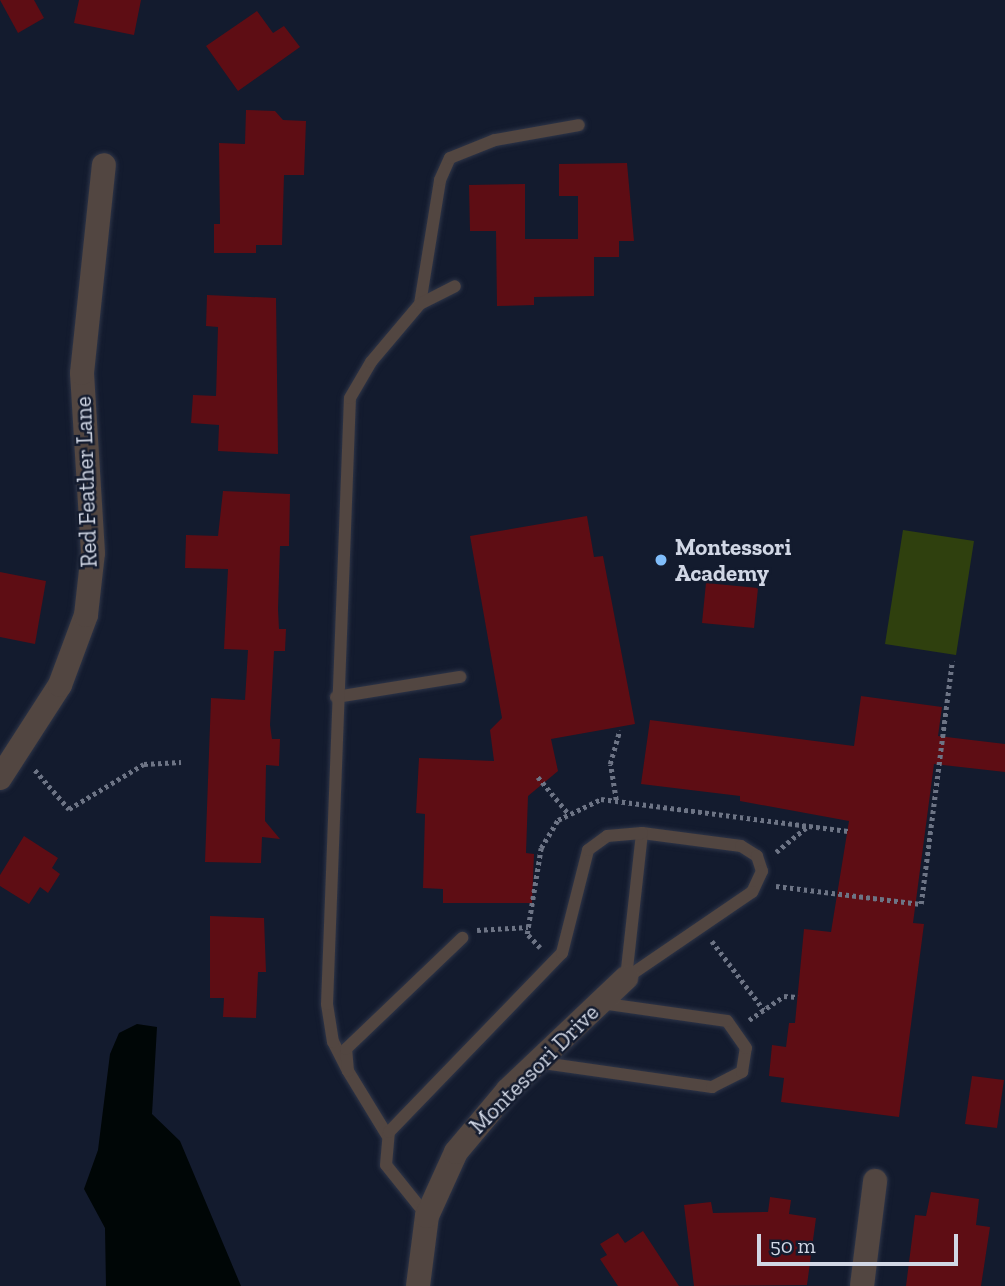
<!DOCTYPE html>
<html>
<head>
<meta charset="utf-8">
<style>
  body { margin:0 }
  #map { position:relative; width:1005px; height:1286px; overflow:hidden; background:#131b2e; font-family:"Zilla Slab",serif }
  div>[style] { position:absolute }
  .green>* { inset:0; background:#2f400e }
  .water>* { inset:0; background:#000606 }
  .building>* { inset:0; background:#5e0d14 }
  .path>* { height:4.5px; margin-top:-2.25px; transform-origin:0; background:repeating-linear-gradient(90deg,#6d7485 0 3.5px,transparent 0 7px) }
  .roads { filter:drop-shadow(0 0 2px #2e3548) drop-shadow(0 0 2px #2e3548) }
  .lane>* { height:12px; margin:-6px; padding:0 6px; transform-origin:6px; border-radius:6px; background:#524641 }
  .street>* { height:24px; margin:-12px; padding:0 12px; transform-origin:12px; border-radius:12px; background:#524641 }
  .dots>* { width:19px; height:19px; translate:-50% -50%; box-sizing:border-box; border:4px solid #131b2e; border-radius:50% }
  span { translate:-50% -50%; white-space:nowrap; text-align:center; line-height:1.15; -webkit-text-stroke:5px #131b2e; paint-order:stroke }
  .street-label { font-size:23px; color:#d1d7e5 }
  .poi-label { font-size:23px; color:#d1d7e5; font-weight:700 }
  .left { translate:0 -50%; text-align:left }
  .scale { position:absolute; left:757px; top:1234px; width:201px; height:32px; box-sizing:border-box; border:4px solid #d1d7e5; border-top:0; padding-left:9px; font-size:21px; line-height:24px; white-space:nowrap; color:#d1d7e5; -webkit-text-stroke:5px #131b2e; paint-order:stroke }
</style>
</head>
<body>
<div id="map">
  <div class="green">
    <div style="clip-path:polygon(903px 530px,974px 541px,956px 655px,885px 644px)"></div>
  </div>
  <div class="water">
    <div style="clip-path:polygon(137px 1024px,157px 1027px,152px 1114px,180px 1141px,241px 1286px,106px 1286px,105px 1228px,84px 1189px,98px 1150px,110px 1054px,119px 1033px)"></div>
  </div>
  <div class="building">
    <div style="clip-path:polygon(0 0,34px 0,44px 18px,18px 33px)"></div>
    <div style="clip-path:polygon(79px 0,141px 0,134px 35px,74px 23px)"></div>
    <div style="clip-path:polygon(257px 11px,273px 33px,284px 26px,300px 47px,238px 91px,206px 46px)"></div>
    <div style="clip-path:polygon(246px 110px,275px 111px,283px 120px,306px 121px,304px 175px,284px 175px,282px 245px,256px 245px,256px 253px,214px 253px,214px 224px,220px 224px,219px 143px,245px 144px)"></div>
    <div style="clip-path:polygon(627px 163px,634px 241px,619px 241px,619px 257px,594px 257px,594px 296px,534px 297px,534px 305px,497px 306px,496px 231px,470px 231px,469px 185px,525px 184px,525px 239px,578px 239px,578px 196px,559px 196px,559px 164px)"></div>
    <div style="clip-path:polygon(207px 295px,276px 298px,278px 454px,218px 451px,219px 425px,191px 423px,193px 395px,216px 396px,218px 327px,206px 326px)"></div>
    <div style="clip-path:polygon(223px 491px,290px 494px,289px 546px,280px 546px,278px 609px,279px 629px,286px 629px,285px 651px,274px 651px,270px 725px,272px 739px,280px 739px,279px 766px,266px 765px,265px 821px,280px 839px,262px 837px,261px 863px,205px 862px,211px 698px,245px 700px,248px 650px,224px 649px,228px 569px,185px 568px,186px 535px,218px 536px)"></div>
    <div style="clip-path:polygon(587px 516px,594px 557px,603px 556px,635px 724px,551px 739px,558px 771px,528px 796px,526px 853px,534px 854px,532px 903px,443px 903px,443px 889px,423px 888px,425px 814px,416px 813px,419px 758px,494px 761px,490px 730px,502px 718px,470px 536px)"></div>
    <div style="clip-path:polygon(0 572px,46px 581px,35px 644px,0 637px)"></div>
    <div style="clip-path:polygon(706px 583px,758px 588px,754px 628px,702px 623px)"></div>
    <div style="clip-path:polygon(861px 696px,942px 707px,938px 736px,1005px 744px,1005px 772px,934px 764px,913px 923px,924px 924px,899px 1117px,781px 1102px,784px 1078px,769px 1076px,772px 1045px,786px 1047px,789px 1023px,795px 1023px,804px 929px,831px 932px,849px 821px,740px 801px,740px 796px,641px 784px,650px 720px,854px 746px)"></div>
    <div style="clip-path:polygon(24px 836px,58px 858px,52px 868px,60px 874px,48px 893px,40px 887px,29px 904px,0 886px,0 875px)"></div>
    <div style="clip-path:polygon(210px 916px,264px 918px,266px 972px,258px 972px,256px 1018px,223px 1017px,224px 998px,210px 998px)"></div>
    <div style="clip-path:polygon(972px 1076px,1004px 1080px,997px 1128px,965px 1124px)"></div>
    <div style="clip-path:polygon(931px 1192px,979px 1199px,976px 1225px,990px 1227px,981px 1286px,906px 1286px,915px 1215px,926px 1216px)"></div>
    <div style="clip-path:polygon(770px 1197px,791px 1200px,789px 1214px,816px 1218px,807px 1285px,694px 1286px,684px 1205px,711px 1202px,713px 1213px,768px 1212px)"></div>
    <div style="clip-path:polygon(643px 1231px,679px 1286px,618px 1286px,600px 1259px,607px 1255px,600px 1244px,618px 1233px,625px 1243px)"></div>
  </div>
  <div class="path">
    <div style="left:35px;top:770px;width:52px;rotate:48.9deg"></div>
    <div style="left:69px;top:809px;width:87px;rotate:-31deg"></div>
    <div style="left:144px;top:764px;width:37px;rotate:-3deg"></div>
    <div style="left:538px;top:777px;width:47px;rotate:50.2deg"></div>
    <div style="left:616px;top:800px;width:36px;rotate:-99deg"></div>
    <div style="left:610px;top:764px;width:35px;rotate:-74deg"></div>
    <div style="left:776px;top:852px;width:40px;rotate:-39deg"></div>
    <div style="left:776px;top:886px;width:146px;rotate:7.1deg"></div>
    <div style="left:921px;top:904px;width:245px;rotate:-82.7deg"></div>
    <div style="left:477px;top:930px;width:51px;rotate:-3.4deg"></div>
    <div style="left:712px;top:941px;width:86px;rotate:53deg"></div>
    <div style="left:540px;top:948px;width:19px;rotate:-133deg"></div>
    <div style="left:527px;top:934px;width:87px;rotate:-80.8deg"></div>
    <div style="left:541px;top:848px;width:33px;rotate:-59deg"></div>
    <div style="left:558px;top:820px;width:48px;rotate:-26deg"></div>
    <div style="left:601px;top:799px;width:249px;rotate:7.4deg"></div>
    <div style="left:749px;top:1020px;width:42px;rotate:-34.4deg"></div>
    <div style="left:784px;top:996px;width:14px;rotate:4deg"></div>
  </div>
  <div class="roads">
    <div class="lane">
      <div style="left:420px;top:304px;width:126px;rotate:-80.8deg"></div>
      <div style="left:440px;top:180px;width:24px;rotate:-66deg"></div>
      <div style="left:450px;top:158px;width:48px;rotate:-21.8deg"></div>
      <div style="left:495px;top:140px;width:85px;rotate:-10.1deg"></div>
      <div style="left:336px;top:697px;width:126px;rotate:-9.2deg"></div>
      <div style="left:642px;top:833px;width:100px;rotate:7.5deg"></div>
      <div style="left:741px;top:846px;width:19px;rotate:32deg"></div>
      <div style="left:757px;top:856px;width:16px;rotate:72deg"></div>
      <div style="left:762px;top:871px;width:23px;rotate:115deg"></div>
      <div style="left:752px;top:892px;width:153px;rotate:145.7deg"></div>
      <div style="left:626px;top:978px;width:146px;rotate:-83.7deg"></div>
      <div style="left:536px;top:1062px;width:178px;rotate:8.1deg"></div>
      <div style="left:712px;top:1087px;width:34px;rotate:-27deg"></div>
      <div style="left:742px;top:1072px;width:24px;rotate:-81deg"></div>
      <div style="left:746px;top:1048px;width:33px;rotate:-125deg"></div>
      <div style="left:727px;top:1021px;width:127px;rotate:-171.9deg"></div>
      <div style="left:348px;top:1071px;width:33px;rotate:-117deg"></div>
      <div style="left:333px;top:1042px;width:38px;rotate:-99deg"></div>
      <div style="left:327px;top:1004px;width:606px;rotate:-87.83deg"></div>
      <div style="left:350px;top:398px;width:42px;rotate:-59.7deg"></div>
      <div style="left:371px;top:362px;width:76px;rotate:-49.8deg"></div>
      <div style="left:420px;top:304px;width:39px;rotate:-27deg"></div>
      <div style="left:387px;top:1135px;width:75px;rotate:-121.4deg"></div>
      <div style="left:348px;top:1071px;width:22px;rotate:-95deg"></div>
      <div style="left:346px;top:1049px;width:161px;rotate:-43.7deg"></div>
      <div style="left:427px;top:1216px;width:65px;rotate:-128.8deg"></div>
      <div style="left:386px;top:1165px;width:33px;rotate:-85deg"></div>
      <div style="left:389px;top:1132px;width:249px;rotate:-46deg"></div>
      <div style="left:562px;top:953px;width:106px;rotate:-75.8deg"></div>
      <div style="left:588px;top:850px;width:24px;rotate:-36deg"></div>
      <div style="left:607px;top:836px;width:35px;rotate:-5deg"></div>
    </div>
    <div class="street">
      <div style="left:0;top:778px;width:111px;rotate:-57.2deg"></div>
      <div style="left:60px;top:685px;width:75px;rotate:-69.6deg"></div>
      <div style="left:86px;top:615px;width:62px;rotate:-83.6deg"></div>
      <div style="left:93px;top:553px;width:180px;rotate:-93.5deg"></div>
      <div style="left:82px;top:373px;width:209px;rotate:-84deg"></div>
      <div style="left:418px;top:1286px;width:71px;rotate:-82.7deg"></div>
      <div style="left:427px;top:1216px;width:70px;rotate:-65.6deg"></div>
      <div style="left:456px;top:1152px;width:81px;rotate:-50deg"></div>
      <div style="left:508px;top:1090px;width:163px;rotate:-43.5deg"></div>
      <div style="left:862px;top:1286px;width:106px;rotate:-82.9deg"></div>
    </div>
  </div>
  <div class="dots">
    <div style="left:661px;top:560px;background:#80bdfa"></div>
  </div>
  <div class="street-label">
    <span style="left:86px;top:482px;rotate:-92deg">Red Feather Lane</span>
    <span style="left:534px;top:1069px;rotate:-45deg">Montessori Drive</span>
  </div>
  <div class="poi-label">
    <span class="left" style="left:675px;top:560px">Montessori<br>Academy</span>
  </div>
  <div class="scale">50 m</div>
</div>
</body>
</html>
